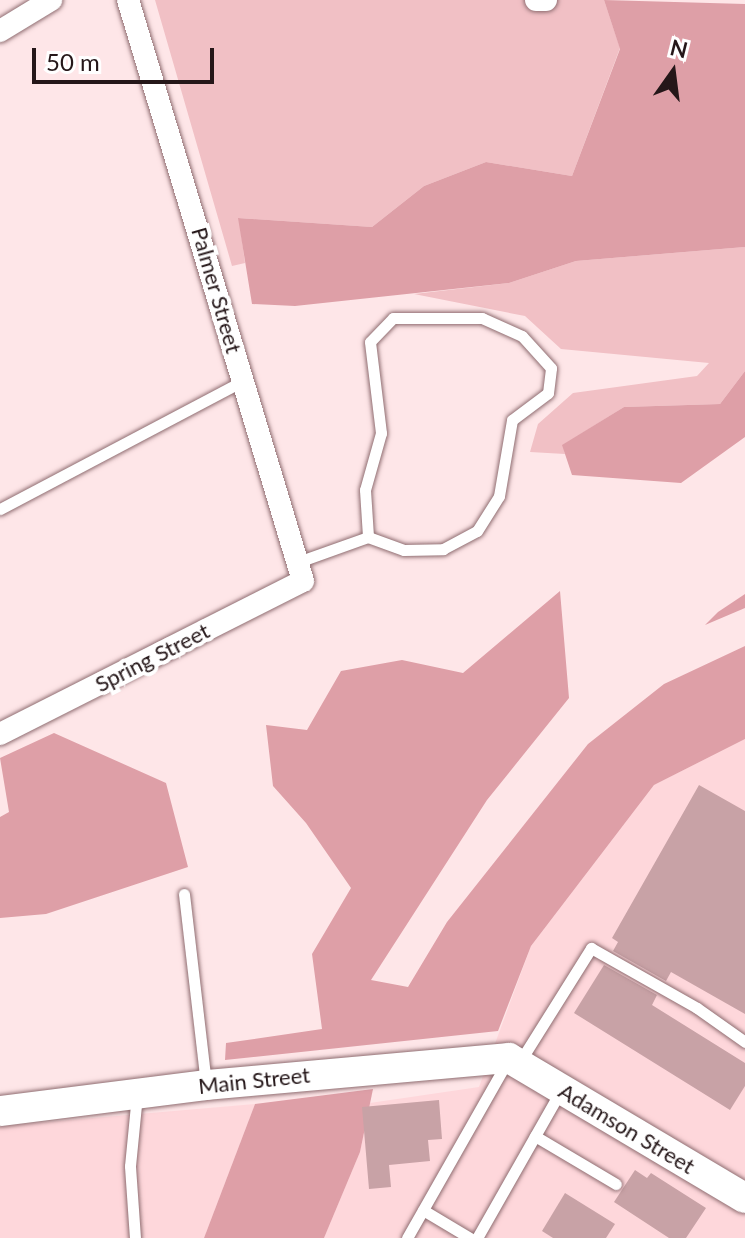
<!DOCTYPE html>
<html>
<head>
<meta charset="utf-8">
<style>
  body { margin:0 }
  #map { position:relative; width:745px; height:1238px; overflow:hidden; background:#fee6e8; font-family:Lato,sans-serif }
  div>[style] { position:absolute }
  .built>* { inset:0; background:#fed7db }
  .green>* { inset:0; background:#f1c0c5 }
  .forest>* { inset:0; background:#de9fa7 }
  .building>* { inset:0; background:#c8a2a6 }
  .roads { filter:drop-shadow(0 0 2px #8f6d71) drop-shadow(0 0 2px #8f6d71) }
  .lane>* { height:11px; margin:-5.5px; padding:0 5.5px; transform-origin:5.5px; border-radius:5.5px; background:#fff }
  .street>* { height:22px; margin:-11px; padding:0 11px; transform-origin:11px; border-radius:11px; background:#fff }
  .secondary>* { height:30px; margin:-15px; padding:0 15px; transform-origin:15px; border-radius:15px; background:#fff }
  span { translate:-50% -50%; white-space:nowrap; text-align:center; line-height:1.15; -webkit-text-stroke:8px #fff; paint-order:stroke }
  .street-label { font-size:22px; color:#251719 }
  .north { position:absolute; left:633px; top:32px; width:80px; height:80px; -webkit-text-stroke:6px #fff; paint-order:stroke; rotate:14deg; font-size:22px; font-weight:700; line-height:32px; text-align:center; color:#251719 }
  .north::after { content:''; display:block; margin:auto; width:28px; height:36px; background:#251719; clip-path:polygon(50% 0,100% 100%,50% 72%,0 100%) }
  .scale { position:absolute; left:32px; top:48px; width:182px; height:36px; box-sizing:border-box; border:4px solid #251719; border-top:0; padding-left:10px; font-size:24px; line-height:28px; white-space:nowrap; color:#251719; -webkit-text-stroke:6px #fff; paint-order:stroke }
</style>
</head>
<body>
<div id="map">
  <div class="built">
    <div style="clip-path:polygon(745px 739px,745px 1238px,324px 1238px,360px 1152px,370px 1103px,479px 1087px,531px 946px,654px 785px)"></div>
    <div style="clip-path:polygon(255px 1104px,204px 1238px,0 1238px,0 1126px)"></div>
  </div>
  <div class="green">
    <div style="clip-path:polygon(155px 0,604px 0,620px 48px,572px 176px,486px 162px,424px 186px,372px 227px,239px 218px,245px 263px,232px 266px)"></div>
    <div style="clip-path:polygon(745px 247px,745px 371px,720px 404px,624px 407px,563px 445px,565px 454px,530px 452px,538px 424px,573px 393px,697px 376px,709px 363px,561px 349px,525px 316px,414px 294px,509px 283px,576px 261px)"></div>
  </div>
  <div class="forest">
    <div style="clip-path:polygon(604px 0,745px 4px,745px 247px,576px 261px,509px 283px,295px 306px,252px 304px,238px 218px,372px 227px,424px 186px,486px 162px,572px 176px,620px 49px)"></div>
    <div style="clip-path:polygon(745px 371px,745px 437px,681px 483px,572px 475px,562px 445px,624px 407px,720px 404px)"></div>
    <div style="clip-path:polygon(560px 591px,569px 698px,487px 800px,371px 980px,408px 987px,447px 922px,588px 744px,664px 684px,745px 646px,745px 739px,654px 785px,531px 946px,498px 1031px,225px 1060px,226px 1043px,322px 1029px,312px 954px,351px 888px,306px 823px,273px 786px,266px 725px,307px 730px,341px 671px,402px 660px,463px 673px)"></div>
    <div style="clip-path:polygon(745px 594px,745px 608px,705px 625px,718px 612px)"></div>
    <div style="clip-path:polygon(54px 733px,166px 783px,188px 867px,46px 914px,0 918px,0 817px,9px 812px,0 758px)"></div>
    <div style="clip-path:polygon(373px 1089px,360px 1152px,324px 1238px,204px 1238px,255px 1104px)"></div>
  </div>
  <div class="building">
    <div style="clip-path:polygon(699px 785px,745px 811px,745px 1014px,671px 972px,666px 981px,613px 951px,618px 942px,612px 938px)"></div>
    <div style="clip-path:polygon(604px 965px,657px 995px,652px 1005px,745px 1063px,745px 1086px,730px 1110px,574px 1013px)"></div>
    <div style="clip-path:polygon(439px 1100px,442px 1139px,428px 1140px,430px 1161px,389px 1165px,391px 1187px,369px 1189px,362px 1107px)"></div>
    <div style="clip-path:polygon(635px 1170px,647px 1178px,651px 1173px,706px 1208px,686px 1238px,669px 1238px,614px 1202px)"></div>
    <div style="clip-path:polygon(565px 1193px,615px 1224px,606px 1238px,553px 1238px,542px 1231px)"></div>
  </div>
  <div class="roads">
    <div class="lane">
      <div style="left:0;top:509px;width:275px;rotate:-27.8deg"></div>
      <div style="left:298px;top:562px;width:74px;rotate:-19.7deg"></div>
      <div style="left:368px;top:537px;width:38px;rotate:20deg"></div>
      <div style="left:404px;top:550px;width:39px;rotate:-1deg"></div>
      <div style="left:443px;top:549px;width:38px;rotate:-28deg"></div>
      <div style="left:477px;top:531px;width:41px;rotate:-57.8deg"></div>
      <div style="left:499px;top:496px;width:77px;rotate:-80.3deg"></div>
      <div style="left:512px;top:420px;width:45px;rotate:-36.9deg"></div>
      <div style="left:548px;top:393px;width:25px;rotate:-83deg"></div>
      <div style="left:551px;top:368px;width:43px;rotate:-132.2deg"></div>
      <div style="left:522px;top:336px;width:44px;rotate:-155.8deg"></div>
      <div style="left:482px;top:318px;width:89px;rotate:180deg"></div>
      <div style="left:393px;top:318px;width:33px;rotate:134deg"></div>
      <div style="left:370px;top:342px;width:92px;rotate:83.1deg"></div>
      <div style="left:381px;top:433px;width:59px;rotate:105.7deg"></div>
      <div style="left:365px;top:490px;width:47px;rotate:86.3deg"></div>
      <div style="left:184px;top:894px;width:191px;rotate:83.4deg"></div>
      <div style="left:519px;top:1063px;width:136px;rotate:-57.9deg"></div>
      <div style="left:591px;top:948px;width:122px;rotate:29.5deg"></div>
      <div style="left:697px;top:1008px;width:59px;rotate:35.3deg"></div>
      <div style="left:535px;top:1136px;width:94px;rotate:30.7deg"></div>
      <div style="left:423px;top:1210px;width:55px;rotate:30.8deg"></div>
      <div style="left:135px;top:1238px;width:72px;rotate:-94deg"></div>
      <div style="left:130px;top:1166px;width:71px;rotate:-84.4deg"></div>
      <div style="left:407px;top:1238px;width:202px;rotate:-60.4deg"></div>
      <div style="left:477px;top:1238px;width:170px;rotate:-60.4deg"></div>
    </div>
    <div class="street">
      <div style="left:536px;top:0;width:10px"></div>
      <div style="left:0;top:31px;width:60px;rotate:-31.3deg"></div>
      <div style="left:0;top:734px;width:339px;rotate:-26.8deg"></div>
      <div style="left:303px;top:581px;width:607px;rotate:-106.76deg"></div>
    </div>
    <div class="secondary">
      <div style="left:0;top:1111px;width:208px;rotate:-7.2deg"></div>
      <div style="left:206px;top:1085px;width:304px;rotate:-5.1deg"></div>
      <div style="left:509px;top:1058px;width:274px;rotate:30.7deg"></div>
    </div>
  </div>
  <div class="street-label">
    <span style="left:217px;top:290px;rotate:74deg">Palmer Street</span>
    <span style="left:152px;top:657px;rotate:-27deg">Spring Street</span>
    <span style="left:254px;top:1080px;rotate:-6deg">Main Street</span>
    <span style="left:627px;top:1128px;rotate:31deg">Adamson Street</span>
  </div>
  <div class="north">N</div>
  <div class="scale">50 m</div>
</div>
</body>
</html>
